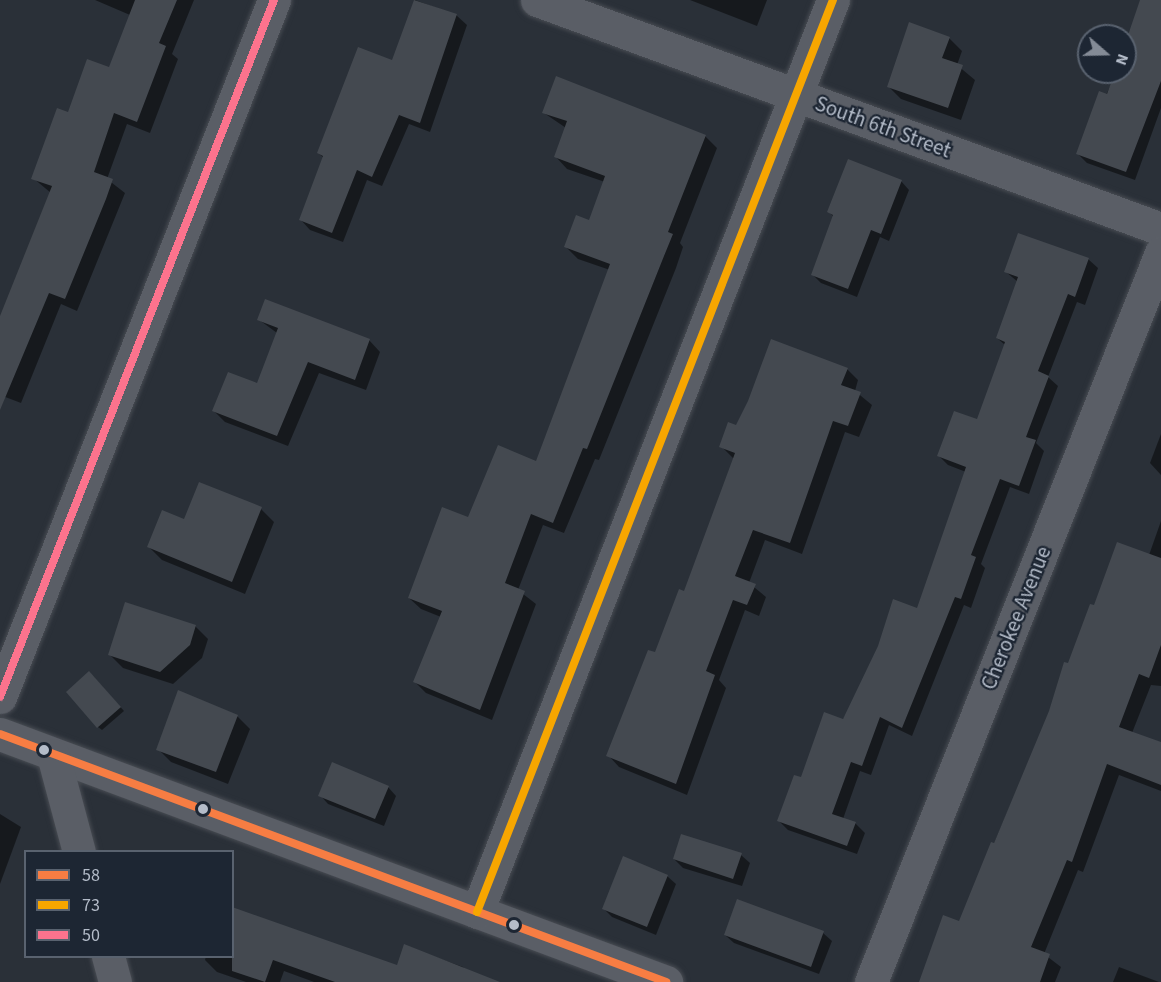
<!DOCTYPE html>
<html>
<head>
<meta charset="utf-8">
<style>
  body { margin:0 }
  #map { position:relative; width:1161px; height:982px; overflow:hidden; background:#2a3038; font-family:"Source Sans 3",sans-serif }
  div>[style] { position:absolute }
  .shadow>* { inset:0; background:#0007 }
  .building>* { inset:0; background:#444950 }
  .roads { filter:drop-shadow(0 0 2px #484c53) drop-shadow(0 0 2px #484c53) }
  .minor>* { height:33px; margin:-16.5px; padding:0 16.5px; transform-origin:16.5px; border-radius:16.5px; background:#5a5e66 }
  .bus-1>* { height:8px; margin:-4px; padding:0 4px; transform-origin:4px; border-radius:4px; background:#f77d43 }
  .bus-2>* { height:8px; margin:-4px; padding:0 4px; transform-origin:4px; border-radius:4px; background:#f7a600 }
  .bus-3>* { height:8px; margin:-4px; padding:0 4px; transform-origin:4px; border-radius:4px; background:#fc738d }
  .dots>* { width:16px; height:16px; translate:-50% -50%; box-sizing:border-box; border:3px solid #1d2633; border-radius:50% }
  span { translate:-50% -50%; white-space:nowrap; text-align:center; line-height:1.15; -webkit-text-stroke:4.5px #1d2633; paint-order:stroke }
  .street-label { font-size:21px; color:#b4bcc9 }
  .legend { position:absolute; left:24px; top:850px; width:210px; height:108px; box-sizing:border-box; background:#1d2633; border:2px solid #59626f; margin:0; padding:8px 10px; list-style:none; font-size:18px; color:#b4bcc9 }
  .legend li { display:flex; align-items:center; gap:12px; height:30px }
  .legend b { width:30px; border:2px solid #59626f }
  .north { position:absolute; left:1077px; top:24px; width:60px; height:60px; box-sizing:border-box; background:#1d2633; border:2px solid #59626f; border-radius:50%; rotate:110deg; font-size:16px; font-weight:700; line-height:24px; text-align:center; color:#b4bcc9 }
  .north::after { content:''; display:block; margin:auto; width:21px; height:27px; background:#848b96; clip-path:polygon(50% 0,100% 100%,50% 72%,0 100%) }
</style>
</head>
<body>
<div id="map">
  <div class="shadow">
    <div style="clip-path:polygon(95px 0,194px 0,172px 54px,178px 59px,150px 133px,127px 124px,107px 179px,125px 193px,77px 311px,61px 304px,21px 403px,0 395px,0 319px,51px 193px,33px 178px,69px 114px,110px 69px,130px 15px)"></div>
    <div style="clip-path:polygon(415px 0,456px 15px,467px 25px,430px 132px,409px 124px,382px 186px,367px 180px,343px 242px,310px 230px,300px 219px,324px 158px,318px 153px,393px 62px)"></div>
    <div style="clip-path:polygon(690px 0,767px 0,757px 26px)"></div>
    <div style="clip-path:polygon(1143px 0,1161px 0,1161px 108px,1135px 180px,1087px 163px,1078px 154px,1117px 72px,1125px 72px,1125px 50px)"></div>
    <div style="clip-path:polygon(949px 38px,962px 51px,957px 65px,975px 80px,961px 120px,901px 99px,888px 86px)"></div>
    <div style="clip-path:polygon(544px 113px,705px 136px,717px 148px,680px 243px,683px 247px,676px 268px,599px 460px,595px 459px,564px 533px,543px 525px,518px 590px,536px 604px,492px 720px,426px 693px,415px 682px,441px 617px,421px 609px,409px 598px,469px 519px,537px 463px,610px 270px,578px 259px,566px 247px,590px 222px,605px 182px,567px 169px,556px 157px,566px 128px)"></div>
    <div style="clip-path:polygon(901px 181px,909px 190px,889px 241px,880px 237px,857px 297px,821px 283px,812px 274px,834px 217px,829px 212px)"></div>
    <div style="clip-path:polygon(1088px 259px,1098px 268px,1085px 305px,1077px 302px,1048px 377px,1058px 386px,1036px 443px,1044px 451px,1029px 494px,1010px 487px,981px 564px,985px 568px,971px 608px,964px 605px,912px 736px,889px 725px,871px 775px,860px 771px,843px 819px,855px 823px,865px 833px,857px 854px,788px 830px,779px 821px,802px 779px,918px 610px,966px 472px,948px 465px,939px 456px,978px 421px,1005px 345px,997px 338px,1018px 282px,1006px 272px)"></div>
    <div style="clip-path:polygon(258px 319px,369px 340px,380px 352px,366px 390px,319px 373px,288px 446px,225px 422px,214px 411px,258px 385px,277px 333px)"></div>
    <div style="clip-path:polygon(847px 369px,858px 380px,855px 391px,872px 405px,859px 437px,845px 432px,802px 554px,765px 540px,749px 583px,766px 597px,759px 616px,745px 610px,719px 680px,726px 688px,687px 795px,619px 767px,608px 755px,685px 593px,734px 459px,721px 446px,737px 427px)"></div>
    <div style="clip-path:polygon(1161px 434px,1161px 475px,1150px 463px)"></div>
    <div style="clip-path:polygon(199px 484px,261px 509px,274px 522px,245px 594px,162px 560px,149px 547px,184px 521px)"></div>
    <div style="clip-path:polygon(1161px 521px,1161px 686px,1151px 685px,1132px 733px,1161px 743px,1161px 791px,1119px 775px,1083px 872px,1078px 870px,1044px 954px,1061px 967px,1055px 982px,920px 982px,960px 923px,1095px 607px,1149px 555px)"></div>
    <div style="clip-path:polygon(195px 626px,208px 639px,202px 658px,173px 684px,123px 668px,110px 655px)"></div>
    <div style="clip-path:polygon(93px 676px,124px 711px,102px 730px,98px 727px)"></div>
    <div style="clip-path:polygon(237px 716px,250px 729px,228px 784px,171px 762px,158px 749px)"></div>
    <div style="clip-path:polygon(388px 787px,396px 796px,384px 826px,328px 804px,320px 795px)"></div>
    <div style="clip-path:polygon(0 814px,21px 827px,0 884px)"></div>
    <div style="clip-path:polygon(741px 855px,750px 863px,742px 886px,683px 868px,674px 859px)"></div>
    <div style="clip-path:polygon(667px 876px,676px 884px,656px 935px,612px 917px,604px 909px)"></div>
    <div style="clip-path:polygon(823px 933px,832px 941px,819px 974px,734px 943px,725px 935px)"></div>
    <div style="clip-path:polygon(405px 946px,463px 967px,473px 982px,314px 982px,284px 971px,280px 982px,246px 982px,217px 972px,205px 960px,206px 956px,232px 956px,397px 967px)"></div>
    <div style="clip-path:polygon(1119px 967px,1159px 982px,1113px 982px)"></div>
  </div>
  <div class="building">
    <div style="clip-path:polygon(135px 0,177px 0,159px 43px,166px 46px,137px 122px,114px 113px,94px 172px,113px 179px,106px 199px,65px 299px,49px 293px,0 410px,0 316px,52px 186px,31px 179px,57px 108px,68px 112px,87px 59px,109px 67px)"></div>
    <div style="clip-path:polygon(414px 0,457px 14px,420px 123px,399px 115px,372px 177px,357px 170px,332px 233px,299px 220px,323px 156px,317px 153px,358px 47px,392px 60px)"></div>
    <div style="clip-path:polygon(1140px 0,1161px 0,1161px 81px,1126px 172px,1076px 154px,1099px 91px,1107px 94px,1115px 72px,1125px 72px,1125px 44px)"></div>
    <div style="clip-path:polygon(909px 22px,950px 37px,942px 58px,963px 65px,948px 108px,887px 87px)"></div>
    <div style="clip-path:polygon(556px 76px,706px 135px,668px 232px,673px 234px,664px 256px,587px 449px,583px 448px,553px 523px,531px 514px,505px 583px,525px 591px,480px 710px,413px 682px,442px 611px,408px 598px,442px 507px,468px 517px,498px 445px,536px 461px,610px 264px,564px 247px,576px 215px,589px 220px,605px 176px,554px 157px,567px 121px,542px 113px)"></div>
    <div style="clip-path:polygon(848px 159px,902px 180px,881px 234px,871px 230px,848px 289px,811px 275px,833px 215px,827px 212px)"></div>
    <div style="clip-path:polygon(1018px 233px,1089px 258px,1075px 297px,1068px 294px,1038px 371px,1049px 376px,1026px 437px,1036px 440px,1019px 486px,1000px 479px,971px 555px,976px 557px,961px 599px,955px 597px,902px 728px,880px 717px,862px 766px,851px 762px,832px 814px,856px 822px,847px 846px,777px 821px,794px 775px,801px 777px,824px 712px,843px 719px,878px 646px,893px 599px,917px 608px,966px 467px,937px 456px,954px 411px,977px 419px,1005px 342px,996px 338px,1018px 277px,1004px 272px)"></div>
    <div style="clip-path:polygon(265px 299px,370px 339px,355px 380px,308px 362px,277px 436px,212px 411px,228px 372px,257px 383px,278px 328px,257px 320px)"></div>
    <div style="clip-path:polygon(771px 339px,848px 368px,841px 385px,861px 392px,848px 426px,833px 421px,790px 543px,753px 530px,735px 576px,756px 584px,747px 605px,733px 600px,706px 671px,715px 675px,676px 784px,606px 756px,648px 650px,655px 652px,679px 589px,684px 591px,735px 453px,719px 447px,728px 422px,736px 425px,748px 401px)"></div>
    <div style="clip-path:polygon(199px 482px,262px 507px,232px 582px,147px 547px,162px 510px,184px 519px)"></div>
    <div style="clip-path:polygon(1117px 542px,1161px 558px,1161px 645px,1149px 678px,1139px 674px,1119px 727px,1161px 742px,1161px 785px,1107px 764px,1072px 862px,1067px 860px,1031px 947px,1050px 954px,1040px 982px,919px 982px,943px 915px,959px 921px,991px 842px,994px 843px,1049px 711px,1064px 662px,1068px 663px,1090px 604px,1094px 605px)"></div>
    <div style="clip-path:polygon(125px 602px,196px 625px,190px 645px,160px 672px,108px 655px)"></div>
    <div style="clip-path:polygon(89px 671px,121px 707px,97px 728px,66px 692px)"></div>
    <div style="clip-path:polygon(178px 690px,238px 715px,216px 772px,156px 750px)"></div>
    <div style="clip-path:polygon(332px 762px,389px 786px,375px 819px,318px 796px)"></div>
    <div style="clip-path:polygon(681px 834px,742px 853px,733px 879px,673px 859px)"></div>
    <div style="clip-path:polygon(623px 856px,668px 875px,647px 927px,602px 909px)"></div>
    <div style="clip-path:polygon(737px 899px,824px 931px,811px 967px,724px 935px)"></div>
    <div style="clip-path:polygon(232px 907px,397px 965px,404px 944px,500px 982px,335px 982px,273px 960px,265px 982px,232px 971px)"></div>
  </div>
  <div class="roads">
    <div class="minor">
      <div style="left:537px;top:0;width:665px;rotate:20.15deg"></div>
      <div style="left:0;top:697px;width:749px;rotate:-68.54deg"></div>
      <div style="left:0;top:734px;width:711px;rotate:20.42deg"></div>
      <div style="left:53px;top:755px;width:100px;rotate:75deg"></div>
      <div style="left:477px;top:912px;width:979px;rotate:-68.68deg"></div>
      <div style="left:108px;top:956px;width:27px;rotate:75deg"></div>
      <div style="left:871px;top:982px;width:785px;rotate:-68.31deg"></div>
    </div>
  </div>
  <div class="bus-1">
    <div style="left:0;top:734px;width:711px;rotate:20.42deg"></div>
  </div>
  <div class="bus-2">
    <div style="left:477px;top:912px;width:979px;rotate:-68.68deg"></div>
  </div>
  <div class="bus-3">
    <div style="left:0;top:697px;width:749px;rotate:-68.54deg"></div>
  </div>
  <div class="dots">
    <div style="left:44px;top:750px;background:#b4bcc9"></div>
    <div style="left:203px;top:809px;background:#b4bcc9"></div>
    <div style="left:514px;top:925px;background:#b4bcc9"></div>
  </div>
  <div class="street-label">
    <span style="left:883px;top:127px;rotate:20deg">South 6th Street</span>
    <span style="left:1016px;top:618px;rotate:-68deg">Cherokee Avenue</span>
  </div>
  <ul class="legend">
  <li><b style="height:8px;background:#f77d43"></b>58</li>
  <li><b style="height:8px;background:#f7a600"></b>73</li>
  <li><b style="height:8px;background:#fc738d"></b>50</li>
  </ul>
  <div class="north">N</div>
</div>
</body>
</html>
